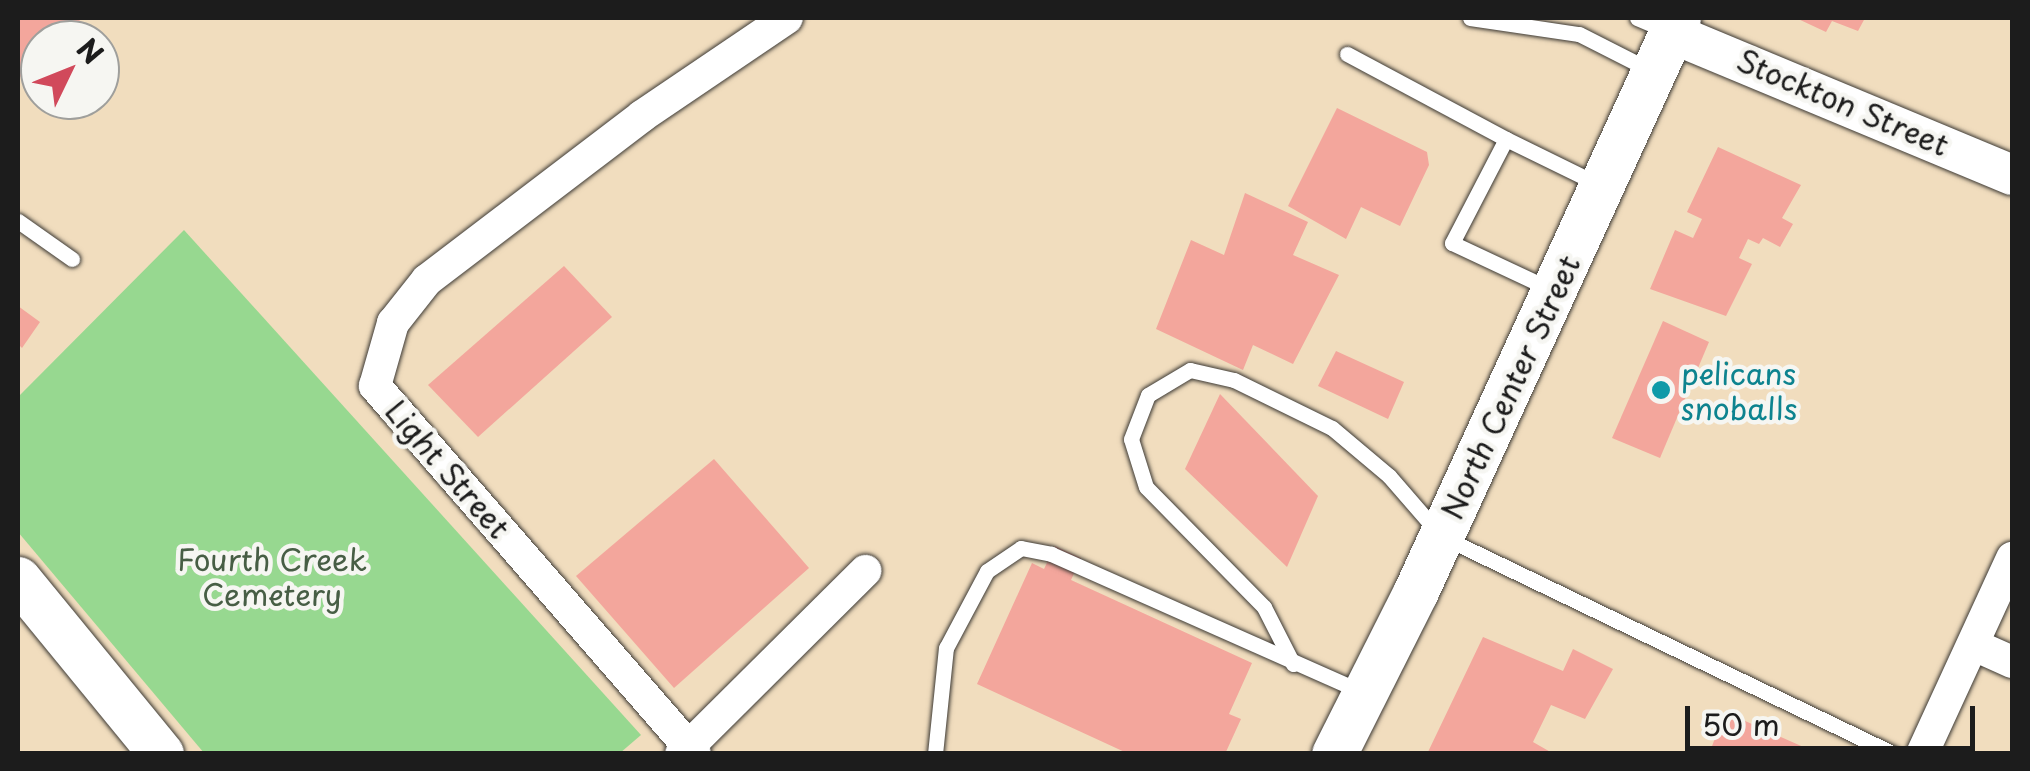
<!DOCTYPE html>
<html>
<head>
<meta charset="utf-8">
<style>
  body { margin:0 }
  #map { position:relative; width:2030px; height:771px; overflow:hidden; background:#f1ddbe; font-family:"Playpen Sans",sans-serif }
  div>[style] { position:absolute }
  .green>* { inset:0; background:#97d890 }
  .building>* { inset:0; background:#f3a69c }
  .roads { filter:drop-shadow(0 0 2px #3c3934) drop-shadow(0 0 2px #3c3934) }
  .service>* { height:15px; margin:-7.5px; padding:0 7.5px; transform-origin:7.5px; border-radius:7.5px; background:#fff }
  .minor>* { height:32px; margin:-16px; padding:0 16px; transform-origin:16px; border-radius:16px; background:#fff }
  .tertiary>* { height:40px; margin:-20px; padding:0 20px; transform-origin:20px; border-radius:20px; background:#fff }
  .secondary>* { height:45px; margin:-22.5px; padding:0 22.5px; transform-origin:22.5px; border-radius:22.5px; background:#fff }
  .dots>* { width:28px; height:28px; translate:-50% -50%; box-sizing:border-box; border:5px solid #f6f6f2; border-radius:50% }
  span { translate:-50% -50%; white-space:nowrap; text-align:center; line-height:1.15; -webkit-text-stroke:9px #f6f6f2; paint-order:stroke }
  .street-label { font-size:30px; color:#1c1c1c }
  .culture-label { font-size:30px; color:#0d838f }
  .left { translate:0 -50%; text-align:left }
  .park-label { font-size:30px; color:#475e45 }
  .frame { position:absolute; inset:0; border:20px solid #1c1c1c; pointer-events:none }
  .north { position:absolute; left:20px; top:20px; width:100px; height:100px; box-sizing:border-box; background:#f6f6f2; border:2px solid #9f9f9c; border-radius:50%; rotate:47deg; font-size:28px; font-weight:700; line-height:40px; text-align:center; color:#1c1c1c }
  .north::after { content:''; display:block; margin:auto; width:35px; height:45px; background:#d1495b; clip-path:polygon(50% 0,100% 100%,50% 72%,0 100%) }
  .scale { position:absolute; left:1685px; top:706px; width:290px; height:45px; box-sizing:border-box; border:5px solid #1c1c1c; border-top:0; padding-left:12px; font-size:30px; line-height:35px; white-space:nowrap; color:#1c1c1c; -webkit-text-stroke:8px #f6f6f2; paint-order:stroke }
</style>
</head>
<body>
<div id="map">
  <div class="green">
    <div style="clip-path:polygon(184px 230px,641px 735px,620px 753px,204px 753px,18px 532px,18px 397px)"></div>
  </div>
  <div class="building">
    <div style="clip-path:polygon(18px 18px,76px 18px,104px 37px,40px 40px,40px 90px,18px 75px)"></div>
    <div style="clip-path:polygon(1796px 18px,1865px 18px,1858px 31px,1832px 21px,1826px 32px)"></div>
    <div style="clip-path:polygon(1337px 108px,1427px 152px,1429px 165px,1400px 226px,1361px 207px,1346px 239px,1288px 206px)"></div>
    <div style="clip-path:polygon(1718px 147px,1801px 185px,1782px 218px,1793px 224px,1780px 247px,1763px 238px,1759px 244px,1748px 239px,1739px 258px,1752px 264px,1726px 316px,1650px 289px,1675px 230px,1693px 238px,1702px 219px,1687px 212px)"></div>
    <div style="clip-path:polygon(1245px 193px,1308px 222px,1293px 255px,1339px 275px,1293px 364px,1253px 345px,1243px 370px,1156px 329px,1191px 240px,1224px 255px)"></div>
    <div style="clip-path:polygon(564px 266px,612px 317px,478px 437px,428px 385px)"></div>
    <div style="clip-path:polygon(18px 306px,40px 322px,22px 348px,18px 344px)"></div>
    <div style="clip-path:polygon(1663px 321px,1709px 342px,1660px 458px,1612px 438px)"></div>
    <div style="clip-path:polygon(1336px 351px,1404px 382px,1388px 419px,1318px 386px)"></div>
    <div style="clip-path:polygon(1220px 394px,1318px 496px,1287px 567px,1185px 469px)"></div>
    <div style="clip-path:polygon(714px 459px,809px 568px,674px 688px,576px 576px)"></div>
    <div style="clip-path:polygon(1055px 546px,1081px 558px,1071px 580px,1252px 663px,1229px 714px,1241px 719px,1225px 754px,1129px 754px,977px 684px,1032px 563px,1044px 569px)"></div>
    <div style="clip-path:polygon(1483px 637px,1563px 671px,1573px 649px,1613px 669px,1585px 719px,1551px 705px,1533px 742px,1554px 754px,1427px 754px)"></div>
    <div style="clip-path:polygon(1725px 712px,1808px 749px,1816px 754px,1709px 754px)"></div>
  </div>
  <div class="roads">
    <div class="service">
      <div style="left:1470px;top:18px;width:110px;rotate:8.4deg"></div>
      <div style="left:1579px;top:34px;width:80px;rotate:26.9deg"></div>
      <div style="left:1637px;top:18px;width:34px;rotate:23deg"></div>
      <div style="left:1347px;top:54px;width:180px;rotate:28.1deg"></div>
      <div style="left:18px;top:221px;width:66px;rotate:35.1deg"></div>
      <div style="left:1548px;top:288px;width:106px;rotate:-154.9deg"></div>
      <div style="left:1452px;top:243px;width:117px;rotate:-62.6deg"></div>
      <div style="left:1506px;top:139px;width:102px;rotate:26.1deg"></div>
      <div style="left:1293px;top:664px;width:64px;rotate:-117deg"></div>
      <div style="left:1264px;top:607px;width:168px;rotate:-134.5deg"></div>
      <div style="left:1146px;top:487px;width:50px;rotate:-107.4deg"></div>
      <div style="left:1131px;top:439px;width:47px;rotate:-68.9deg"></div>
      <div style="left:1148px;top:395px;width:49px;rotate:-30.8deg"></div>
      <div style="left:1190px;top:370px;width:45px;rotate:12.8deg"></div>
      <div style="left:1234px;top:380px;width:109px;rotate:26.1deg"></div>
      <div style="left:1332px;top:428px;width:75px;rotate:40.1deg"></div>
      <div style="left:1389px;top:476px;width:79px;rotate:49.1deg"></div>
      <div style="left:1441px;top:536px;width:503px;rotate:25.7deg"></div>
      <div style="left:935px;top:754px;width:107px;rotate:-84.1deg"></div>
      <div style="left:946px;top:648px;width:87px;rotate:-62deg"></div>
      <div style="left:987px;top:571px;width:41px;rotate:-34.1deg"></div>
      <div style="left:1021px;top:548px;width:31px;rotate:11deg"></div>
      <div style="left:1051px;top:554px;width:340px;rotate:23.9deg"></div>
    </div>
    <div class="minor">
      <div style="left:1974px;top:645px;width:42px;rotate:24.1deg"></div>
      <div style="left:681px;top:754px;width:260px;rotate:-44.8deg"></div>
      <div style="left:695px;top:754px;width:488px;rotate:-131deg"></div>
      <div style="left:375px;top:386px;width:66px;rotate:-74.1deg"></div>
      <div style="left:393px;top:323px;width:55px;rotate:-51.7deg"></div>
      <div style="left:427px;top:280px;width:270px;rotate:-37.3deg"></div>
      <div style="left:642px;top:116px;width:175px;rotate:-34.1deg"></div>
      <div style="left:1922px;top:754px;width:216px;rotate:-65.3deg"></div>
    </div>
    <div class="tertiary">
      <div style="left:1671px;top:33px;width:369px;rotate:22.6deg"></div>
    </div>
    <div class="secondary">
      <div style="left:18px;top:579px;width:226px;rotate:50.7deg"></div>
      <div style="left:1334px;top:754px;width:182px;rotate:-63.3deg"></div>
      <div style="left:1416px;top:591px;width:630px;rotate:-65.43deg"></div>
    </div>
  </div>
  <div class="dots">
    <div style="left:1661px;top:390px;background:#0f9aa8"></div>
  </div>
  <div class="street-label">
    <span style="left:1843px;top:102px;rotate:23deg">Stockton Street</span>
    <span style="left:1510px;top:387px;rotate:-65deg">North Center Street</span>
    <span style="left:448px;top:469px;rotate:49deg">Light Street</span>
  </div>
  <div class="culture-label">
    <span class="left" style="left:1681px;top:390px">pelicans<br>snoballs</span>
  </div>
  <div class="park-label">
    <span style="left:272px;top:576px">Fourth Creek<br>Cemetery</span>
  </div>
  <div class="frame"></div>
  <div class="north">N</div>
  <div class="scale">50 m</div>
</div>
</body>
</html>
